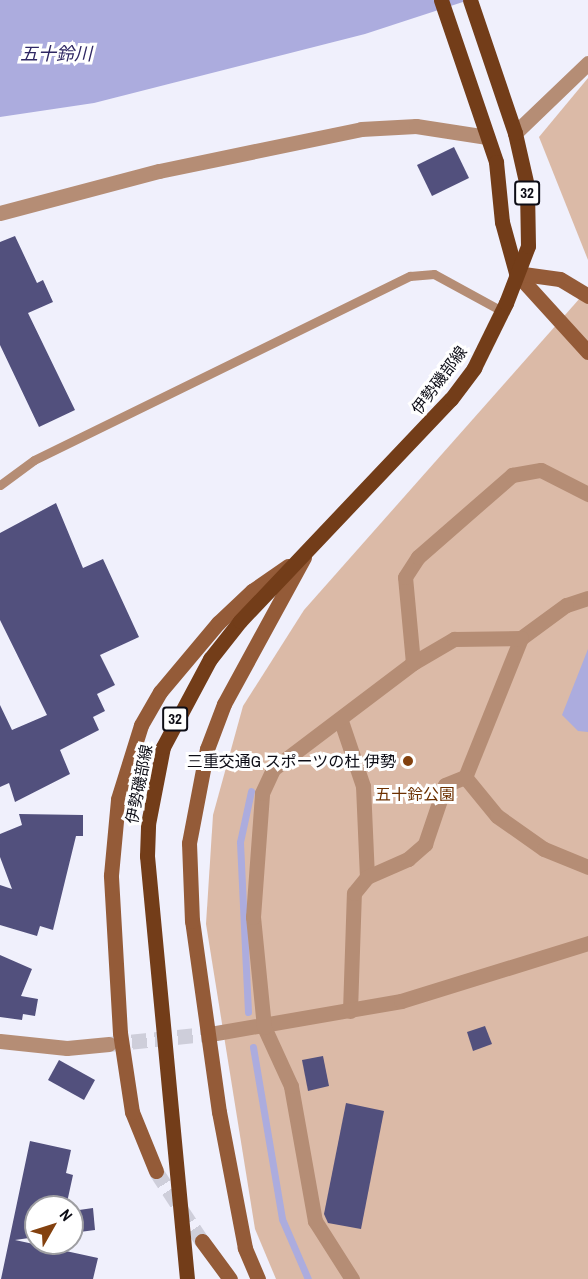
<!DOCTYPE html>
<html>
<head>
<meta charset="utf-8">
<style>
  body { margin:0 }
  #map { position:relative; width:588px; height:1279px; overflow:hidden; background:#f0f0fc; font-family:"Archivo Narrow","Noto Sans JP",sans-serif }
  div>[style] { position:absolute }
  .green>* { inset:0; background:#dbbaa7 }
  .water>* { inset:0; background:#acacde }
  .stream>* { height:7px; margin:-3.5px; padding:0 3.5px; transform-origin:3.5px; border-radius:3.5px; background:#acacde }
  .building>* { inset:0; background:#52507d }
  .street-tunnel>* { height:15px; margin-top:-7.5px; transform-origin:0; background:repeating-linear-gradient(90deg,#ceceda 0 15px,transparent 0 23px) }
  .secondary-tunnel>* { height:15px; margin-top:-7.5px; transform-origin:0; background:repeating-linear-gradient(90deg,#ceceda 0 15px,transparent 0 23px) }
  .lane>* { height:9px; margin:-4.5px; padding:0 4.5px; transform-origin:4.5px; border-radius:4.5px; background:#b58d75 }
  .street>* { height:15px; margin:-7.5px; padding:0 7.5px; transform-origin:7.5px; border-radius:7.5px; background:#b58d75 }
  .secondary>* { height:15px; margin:-7.5px; padding:0 7.5px; transform-origin:7.5px; border-radius:7.5px; background:#945b38 }
  .primary>* { height:15px; margin:-7.5px; padding:0 7.5px; transform-origin:7.5px; border-radius:7.5px; background:#733d19 }
  .dots>* { width:16px; height:16px; translate:-50% -50%; box-sizing:border-box; border:3px solid #fff; border-radius:50% }
  span { translate:-50% -50%; white-space:nowrap; text-align:center; line-height:1.15; -webkit-text-stroke:6px #fff; paint-order:stroke }
  .shield-label span { padding:2px 4px; background:#fff; border:2px solid; border-radius:4px; -webkit-text-stroke-width:0 }
  .shield-label { font-size:15px; color:#0d0d16; font-weight:700 }
  .street-label { font-size:16px; color:#0d0d16 }
  .poi-label { font-size:16px; color:#0d0d16 }
  .right { translate:-100% -50%; text-align:right }
  .park-label { font-size:16px; color:#6c3000 }
  .water-label { font-size:18px; color:#2f2763; font-style:italic }
  .north { position:absolute; left:24px; top:1195px; width:60px; height:60px; box-sizing:border-box; background:#fff; border:2px solid #9e9ea2; border-radius:50%; rotate:51deg; font-size:16px; font-weight:700; line-height:24px; text-align:center; color:#0d0d16 }
  .north::after { content:''; display:block; margin:auto; width:21px; height:27px; background:#83410f; clip-path:polygon(50% 0,100% 100%,50% 72%,0 100%) }
</style>
</head>
<body>
<div id="map">
  <div class="green">
    <div style="clip-path:polygon(588px 78px,588px 260px,539px 137px)"></div>
    <div style="clip-path:polygon(588px 289px,588px 1279px,276px 1279px,255px 1229px,206px 924px,213px 815px,243px 706px,304px 610px)"></div>
  </div>
  <div class="water">
    <div style="clip-path:polygon(0 0,469px 0,365px 34px,94px 103px,0 117px)"></div>
    <div style="clip-path:polygon(588px 649px,588px 732px,578px 731px,562px 715px)"></div>
  </div>
  <div class="stream">
    <div style="left:248px;top:1012px;width:170px;rotate:-92.7deg"></div>
    <div style="left:240px;top:842px;width:52px;rotate:-77.8deg"></div>
    <div style="left:253px;top:1047px;width:174px;rotate:80.4deg"></div>
    <div style="left:282px;top:1219px;width:65px;rotate:66.6deg"></div>
  </div>
  <div class="building">
    <div style="clip-path:polygon(454px 147px,469px 178px,432px 196px,417px 165px)"></div>
    <div style="clip-path:polygon(15px 236px,37px 283px,43px 280px,53px 302px,28px 313px,75px 410px,39px 427px,0 345px,0 242px)"></div>
    <div style="clip-path:polygon(56px 503px,83px 568px,103px 559px,139px 637px,100px 655px,115px 685px,97px 694px,105px 711px,93px 717px,99px 730px,60px 750px,70px 774px,15px 802px,9px 783px,0 787px,0 705px,12px 730px,47px 715px,0 620px,0 533px)"></div>
    <div style="clip-path:polygon(19px 814px,83px 815px,83px 836px,76px 836px,53px 930px,40px 926px,37px 936px,0 925px,0 885px,12px 889px,0 857px,0 834px,22px 825px)"></div>
    <div style="clip-path:polygon(0 955px,32px 969px,21px 996px,38px 999px,35px 1016px,23px 1014px,22px 1020px,0 1017px)"></div>
    <div style="clip-path:polygon(485px 1026px,492px 1044px,473px 1051px,467px 1032px)"></div>
    <div style="clip-path:polygon(323px 1056px,329px 1086px,308px 1091px,302px 1060px)"></div>
    <div style="clip-path:polygon(59px 1060px,95px 1080px,84px 1100px,48px 1080px)"></div>
    <div style="clip-path:polygon(346px 1103px,384px 1111px,361px 1229px,328px 1223px,324px 1214px)"></div>
    <div style="clip-path:polygon(30px 1141px,71px 1150px,66px 1173px,73px 1175px,66px 1207px,36px 1207px,36px 1237px,15px 1240px,98px 1258px,93px 1279px,1px 1279px)"></div>
    <div style="clip-path:polygon(93px 1208px,95px 1230px,72px 1233px,72px 1211px)"></div>
  </div>
  <div class="street-tunnel">
    <div style="left:109px;top:1044px;width:108px;rotate:-5.9deg"></div>
  </div>
  <div class="secondary-tunnel">
    <div style="left:156px;top:1171px;width:84px;rotate:56.7deg"></div>
  </div>
  <div class="lane">
    <div style="left:0;top:485px;width:42px;rotate:-36.3deg"></div>
    <div style="left:34px;top:460px;width:419px;rotate:-26.1deg"></div>
    <div style="left:410px;top:276px;width:24px;rotate:-5deg"></div>
    <div style="left:434px;top:274px;width:77px;rotate:28.6deg"></div>
  </div>
  <div class="street">
    <div style="left:515px;top:133px;width:101px;rotate:-43.8deg"></div>
    <div style="left:0;top:213px;width:164px;rotate:-14.8deg"></div>
    <div style="left:159px;top:171px;width:206px;rotate:-11.7deg"></div>
    <div style="left:361px;top:129px;width:55px;rotate:-3.1deg"></div>
    <div style="left:416px;top:126px;width:72px;rotate:8.8deg"></div>
    <div style="left:588px;top:598px;width:23px;rotate:162deg"></div>
    <div style="left:566px;top:605px;width:56px;rotate:143.7deg"></div>
    <div style="left:521px;top:638px;width:150px;rotate:111.9deg"></div>
    <div style="left:465px;top:777px;width:50px;rotate:50.6deg"></div>
    <div style="left:497px;top:816px;width:57px;rotate:35.1deg"></div>
    <div style="left:544px;top:849px;width:48px;rotate:22.2deg"></div>
    <div style="left:413px;top:663px;width:48px;rotate:-30.3deg"></div>
    <div style="left:454px;top:639px;width:67px;rotate:-0.9deg"></div>
    <div style="left:341px;top:721px;width:69px;rotate:71.3deg"></div>
    <div style="left:363px;top:786px;width:91px;rotate:87.5deg"></div>
    <div style="left:350px;top:1011px;width:118px;rotate:-88.1deg"></div>
    <div style="left:354px;top:893px;width:21px;rotate:-51deg"></div>
    <div style="left:367px;top:877px;width:45px;rotate:-23.7deg"></div>
    <div style="left:408px;top:859px;width:23px;rotate:-41deg"></div>
    <div style="left:425px;top:844px;width:62px;rotate:-71.3deg"></div>
    <div style="left:445px;top:785px;width:22px;rotate:-22deg"></div>
    <div style="left:216px;top:1033px;width:188px;rotate:-9.8deg"></div>
    <div style="left:401px;top:1001px;width:196px;rotate:-17.2deg"></div>
    <div style="left:0;top:1041px;width:67px;rotate:6deg"></div>
    <div style="left:67px;top:1048px;width:42px;rotate:-5.4deg"></div>
    <div style="left:352px;top:1279px;width:69px;rotate:-122.5deg"></div>
    <div style="left:315px;top:1221px;width:137px;rotate:-100.1deg"></div>
    <div style="left:291px;top:1086px;width:65px;rotate:-114.6deg"></div>
    <div style="left:264px;top:1027px;width:111px;rotate:-95.7deg"></div>
    <div style="left:253px;top:917px;width:124px;rotate:-85.8deg"></div>
    <div style="left:262px;top:793px;width:26px;rotate:-65deg"></div>
    <div style="left:273px;top:769px;width:176px;rotate:-37.1deg"></div>
    <div style="left:413px;top:663px;width:86px;rotate:-95.3deg"></div>
    <div style="left:405px;top:577px;width:24px;rotate:-57deg"></div>
    <div style="left:418px;top:557px;width:125px;rotate:-41.1deg"></div>
    <div style="left:512px;top:475px;width:29px;rotate:-10deg"></div>
    <div style="left:541px;top:470px;width:53px;rotate:27.1deg"></div>
  </div>
  <div class="secondary">
    <div style="left:516px;top:273px;width:107px;rotate:47.7deg"></div>
    <div style="left:516px;top:273px;width:44px;rotate:7.8deg"></div>
    <div style="left:560px;top:279px;width:33px;rotate:31deg"></div>
    <div style="left:156px;top:1171px;width:64px;rotate:-112.1deg"></div>
    <div style="left:132px;top:1112px;width:80px;rotate:-98.6deg"></div>
    <div style="left:120px;top:1033px;width:158px;rotate:-93.3deg"></div>
    <div style="left:111px;top:875px;width:76px;rotate:-84.7deg"></div>
    <div style="left:118px;top:799px;width:77px;rotate:-72.7deg"></div>
    <div style="left:141px;top:725px;width:38px;rotate:-60deg"></div>
    <div style="left:160px;top:692px;width:90px;rotate:-50deg"></div>
    <div style="left:218px;top:623px;width:47px;rotate:-43.3deg"></div>
    <div style="left:252px;top:591px;width:44px;rotate:-34.8deg"></div>
    <div style="left:202px;top:1241px;width:47px;rotate:53.6deg"></div>
    <div style="left:258px;top:1279px;width:34px;rotate:-113deg"></div>
    <div style="left:245px;top:1248px;width:138px;rotate:-100.8deg"></div>
    <div style="left:219px;top:1112px;width:193px;rotate:-98deg"></div>
    <div style="left:192px;top:921px;width:78px;rotate:-92.2deg"></div>
    <div style="left:189px;top:843px;width:96px;rotate:-79.2deg"></div>
    <div style="left:207px;top:749px;width:48px;rotate:-69.3deg"></div>
    <div style="left:224px;top:704px;width:167px;rotate:-61.4deg"></div>
  </div>
  <div class="primary">
    <div style="left:441px;top:0;width:171px;rotate:71.2deg"></div>
    <div style="left:496px;top:162px;width:60px;rotate:84.3deg"></div>
    <div style="left:502px;top:222px;width:53px;rotate:74.6deg"></div>
    <div style="left:187px;top:1279px;width:425px;rotate:-95.4deg"></div>
    <div style="left:147px;top:856px;width:32px;rotate:-88deg"></div>
    <div style="left:148px;top:824px;width:78px;rotate:-79deg"></div>
    <div style="left:163px;top:747px;width:100px;rotate:-61.9deg"></div>
    <div style="left:210px;top:659px;width:48px;rotate:-51.7deg"></div>
    <div style="left:240px;top:621px;width:306px;rotate:-46.5deg"></div>
    <div style="left:451px;top:399px;width:39px;rotate:-53deg"></div>
    <div style="left:474px;top:368px;width:72px;rotate:-63.8deg"></div>
    <div style="left:506px;top:303px;width:61px;rotate:-68.9deg"></div>
    <div style="left:528px;top:246px;width:60px;rotate:-91deg"></div>
    <div style="left:527px;top:186px;width:54px;rotate:-102.8deg"></div>
    <div style="left:515px;top:133px;width:140px;rotate:-108.7deg"></div>
  </div>
  <div class="dots">
    <div style="left:408px;top:761px;background:#83410f"></div>
  </div>
  <div class="shield-label">
    <span style="left:527px;top:193px">32</span>
    <span style="left:175px;top:719px">32</span>
  </div>
  <div class="street-label">
    <span style="left:439px;top:380px;rotate:-53deg">伊勢磯部線</span>
    <span style="left:139px;top:784px;rotate:-79deg">伊勢磯部線</span>
  </div>
  <div class="poi-label">
    <span class="right" style="left:396px;top:761px">三重交通G スポーツの杜 伊勢</span>
  </div>
  <div class="park-label">
    <span style="left:415px;top:794px">五十鈴公園</span>
  </div>
  <div class="water-label">
    <span style="left:56px;top:54px">五十鈴川</span>
  </div>
  <div class="north">N</div>
</div>
</body>
</html>
